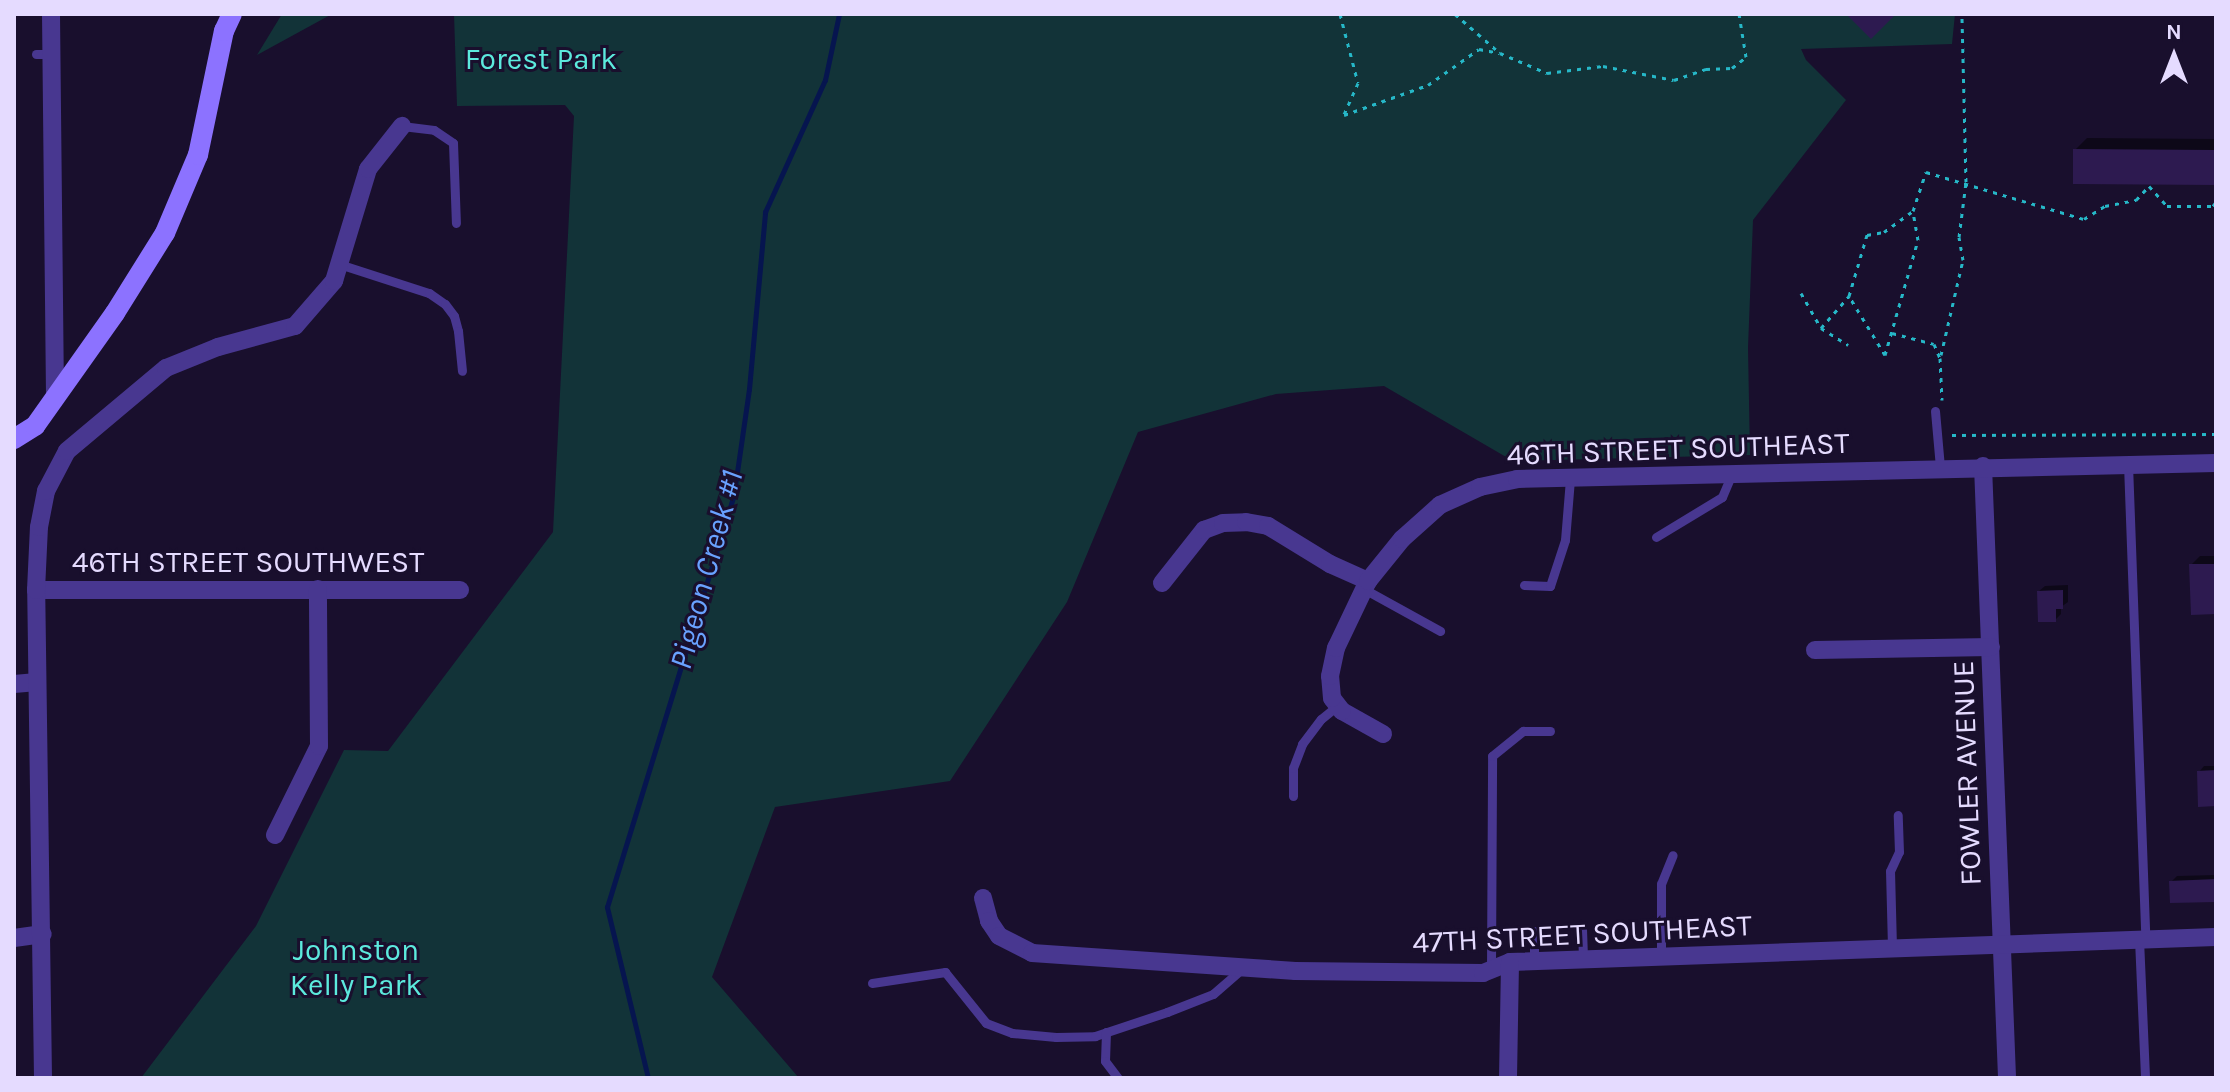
<!DOCTYPE html>
<html>
<head>
<meta charset="utf-8">
<style>
  body { margin:0 }
  #map { position:relative; width:2230px; height:1092px; overflow:hidden; background:#190f2d; font-family:Karla,sans-serif }
  div>[style] { position:absolute }
  .green>* { inset:0; background:#123338 }
  .shadow>* { inset:0; background:#0007 }
  .stream>* { height:5px; margin:-2.5px; padding:0 2.5px; transform-origin:2.5px; border-radius:2.5px; background:#06154f }
  .building>* { inset:0; background:#2d1a50 }
  .path>* { height:3px; margin-top:-1.5px; transform-origin:0; background:repeating-linear-gradient(90deg,#26b8c8 0 4px,transparent 0 10px) }
  .lane>* { height:9px; margin:-4.5px; padding:0 4.5px; transform-origin:4.5px; border-radius:4.5px; background:#483790 }
  .street>* { height:18px; margin:-9px; padding:0 9px; transform-origin:9px; border-radius:9px; background:#483790 }
  .secondary>* { height:20px; margin:-10px; padding:0 10px; transform-origin:10px; border-radius:10px; background:#8c72ff }
  span { translate:-50% -50%; white-space:nowrap; text-align:center; line-height:1.15; -webkit-text-stroke:6px #190f2d; paint-order:stroke }
  .park-label { font-size:30px; color:#5ceadd }
  .street-label { font-size:30px; color:#e5dbff }
  .water-label { font-size:32px; color:#69a2ff; font-style:italic }
  .frame { position:absolute; inset:0; border:16px solid #e5dbff; pointer-events:none }
  .north { position:absolute; left:2134px; top:16px; width:80px; height:80px; -webkit-text-stroke:6px #190f2d; paint-order:stroke; rotate:0deg; font-size:22px; font-weight:700; line-height:32px; text-align:center; color:#e5dbff }
  .north::after { content:''; display:block; margin:auto; width:28px; height:36px; background:#e5dbff; clip-path:polygon(50% 0,100% 100%,50% 72%,0 100%) }
</style>
</head>
<body>
<div id="map">
  <div class="green">
    <div style="clip-path:polygon(282px 14px,332px 14px,257px 55px)"></div>
    <div style="clip-path:polygon(454px 14px,1955px 14px,1952px 44px,1801px 49px,1806px 60px,1846px 100px,1753px 220px,1748px 348px,1750px 455px,1513px 461px,1384px 386px,1276px 394px,1138px 432px,1067px 602px,950px 781px,775px 807px,712px 977px,799px 1078px,141px 1078px,256px 926px,344px 750px,388px 751px,553px 532px,574px 116px,565px 105px,457px 106px)"></div>
  </div>
  <div class="shadow">
    <div style="clip-path:polygon(2087px 138px,2216px 139px,2216px 183px,2075px 150px)"></div>
    <div style="clip-path:polygon(2200px 556px,2216px 556px,2216px 612px,2191px 565px)"></div>
    <div style="clip-path:polygon(2068px 585px,2068px 602px,2061px 607px,2061px 614px,2055px 620px,2039px 591px,2045px 586px)"></div>
    <div style="clip-path:polygon(2204px 766px,2216px 766px,2216px 804px,2199px 772px)"></div>
    <div style="clip-path:polygon(2216px 875px,2216px 900px,2171px 882px,2177px 876px)"></div>
  </div>
  <div class="stream">
    <div style="left:648px;top:1078px;width:176px;rotate:-103.5deg"></div>
    <div style="left:607px;top:907px;width:433px;rotate:-72.9deg"></div>
    <div style="left:734px;top:493px;width:105px;rotate:-81.8deg"></div>
    <div style="left:749px;top:389px;width:178px;rotate:-84.8deg"></div>
    <div style="left:765px;top:212px;width:145px;rotate:-65.6deg"></div>
    <div style="left:825px;top:80px;width:67px;rotate:-78deg"></div>
  </div>
  <div class="building">
    <div style="clip-path:polygon(1846px 14px,1896px 14px,1871px 39px)"></div>
    <div style="clip-path:polygon(2073px 149px,2216px 150px,2216px 185px,2073px 184px)"></div>
    <div style="clip-path:polygon(2189px 564px,2216px 564px,2216px 614px,2191px 615px)"></div>
    <div style="clip-path:polygon(2063px 590px,2063px 609px,2056px 609px,2056px 622px,2038px 622px,2037px 591px)"></div>
    <div style="clip-path:polygon(2216px 770px,2216px 806px,2198px 807px,2197px 771px)"></div>
    <div style="clip-path:polygon(2216px 879px,2216px 902px,2170px 903px,2169px 881px)"></div>
  </div>
  <div class="path">
    <div style="left:1340px;top:14px;width:71px;rotate:75.4deg"></div>
    <div style="left:1358px;top:83px;width:35px;rotate:114deg"></div>
    <div style="left:1344px;top:115px;width:89px;rotate:-19.7deg"></div>
    <div style="left:1428px;top:85px;width:62px;rotate:-35.2deg"></div>
    <div style="left:1479px;top:49px;width:21px;rotate:11deg"></div>
    <div style="left:1455px;top:14px;width:60px;rotate:40.9deg"></div>
    <div style="left:1500px;top:53px;width:51px;rotate:23.1deg"></div>
    <div style="left:1547px;top:73px;width:56px;rotate:-7.1deg"></div>
    <div style="left:1603px;top:66px;width:72px;rotate:11.2deg"></div>
    <div style="left:1674px;top:80px;width:34px;rotate:-19deg"></div>
    <div style="left:1706px;top:69px;width:26px;rotate:-2deg"></div>
    <div style="left:1732px;top:68px;width:18px;rotate:-38deg"></div>
    <div style="left:1746px;top:57px;width:44px;rotate:-99.2deg"></div>
    <div style="left:1801px;top:293px;width:40px;rotate:60.3deg"></div>
    <div style="left:1821px;top:328px;width:43px;rotate:-48.8deg"></div>
    <div style="left:1821px;top:328px;width:32px;rotate:32deg"></div>
    <div style="left:1892px;top:333px;width:43px;rotate:14.7deg"></div>
    <div style="left:1934px;top:344px;width:15px;rotate:67deg"></div>
    <div style="left:1940px;top:358px;width:42px;rotate:87.3deg"></div>
    <div style="left:1885px;top:355px;width:120px;rotate:-74deg"></div>
    <div style="left:1918px;top:240px;width:29px;rotate:-100deg"></div>
    <div style="left:1913px;top:211px;width:41px;rotate:-71.6deg"></div>
    <div style="left:1926px;top:172px;width:165px;rotate:16.6deg"></div>
    <div style="left:2084px;top:219px;width:25px;rotate:-32deg"></div>
    <div style="left:2105px;top:206px;width:32px;rotate:-11deg"></div>
    <div style="left:2136px;top:200px;width:19px;rotate:-47deg"></div>
    <div style="left:2149px;top:186px;width:27px;rotate:48deg"></div>
    <div style="left:2167px;top:206px;width:46px"></div>
    <div style="left:2213px;top:206px;width:5px;rotate:-53deg"></div>
    <div style="left:1885px;top:355px;width:69px;rotate:-121.4deg"></div>
    <div style="left:1849px;top:296px;width:64px;rotate:-73.6deg"></div>
    <div style="left:1867px;top:235px;width:17px;rotate:-10deg"></div>
    <div style="left:1884px;top:232px;width:34px;rotate:-36deg"></div>
    <div style="left:1941px;top:355px;width:98px;rotate:-77deg"></div>
    <div style="left:1963px;top:260px;width:23px;rotate:-100deg"></div>
    <div style="left:1959px;top:237px;width:55px;rotate:-82.7deg"></div>
    <div style="left:1966px;top:182px;width:168px;rotate:-91.4deg"></div>
    <div style="left:1952px;top:435px;width:264px;rotate:-0.2deg"></div>
  </div>
  <div class="lane">
    <div style="left:36px;top:54px;width:16px"></div>
    <div style="left:402px;top:126px;width:32px;rotate:7deg"></div>
    <div style="left:434px;top:130px;width:23px;rotate:34deg"></div>
    <div style="left:453px;top:143px;width:80px;rotate:87.9deg"></div>
    <div style="left:339px;top:264px;width:95px;rotate:17.9deg"></div>
    <div style="left:429px;top:293px;width:19px;rotate:35deg"></div>
    <div style="left:445px;top:304px;width:15px;rotate:53deg"></div>
    <div style="left:454px;top:316px;width:16px;rotate:75deg"></div>
    <div style="left:458px;top:331px;width:40px;rotate:84.3deg"></div>
    <div style="left:1935px;top:411px;width:56px;rotate:84.9deg"></div>
    <div style="left:2128px;top:464px;width:474px;rotate:87.9deg"></div>
    <div style="left:1656px;top:537px;width:77px;rotate:-31.2deg"></div>
    <div style="left:1722px;top:497px;width:26px;rotate:-67deg"></div>
    <div style="left:1524px;top:585px;width:26px;rotate:2deg"></div>
    <div style="left:1550px;top:586px;width:48px;rotate:-71.9deg"></div>
    <div style="left:1565px;top:540px;width:61px;rotate:-85.3deg"></div>
    <div style="left:1364px;top:589px;width:87px;rotate:28.9deg"></div>
    <div style="left:1293px;top:796px;width:28px;rotate:-90deg"></div>
    <div style="left:1293px;top:768px;width:26px;rotate:-69deg"></div>
    <div style="left:1302px;top:744px;width:31px;rotate:-53deg"></div>
    <div style="left:1321px;top:719px;width:21px;rotate:-39deg"></div>
    <div style="left:1582px;top:929px;width:30px;rotate:88deg"></div>
    <div style="left:1534px;top:931px;width:30px;rotate:90deg"></div>
    <div style="left:2139px;top:939px;width:139px;rotate:87.5deg"></div>
    <div style="left:1892px;top:947px;width:76px;rotate:-91.5deg"></div>
    <div style="left:1890px;top:871px;width:21px;rotate:-65deg"></div>
    <div style="left:1899px;top:852px;width:37px;rotate:-92deg"></div>
    <div style="left:1661px;top:956px;width:72px;rotate:-90deg"></div>
    <div style="left:1661px;top:884px;width:31px;rotate:-68deg"></div>
    <div style="left:1491px;top:968px;width:212px;rotate:-89.7deg"></div>
    <div style="left:1492px;top:756px;width:40px;rotate:-39deg"></div>
    <div style="left:1523px;top:731px;width:27px"></div>
    <div style="left:872px;top:983px;width:74px;rotate:-8.6deg"></div>
    <div style="left:945px;top:972px;width:65px;rotate:51.2deg"></div>
    <div style="left:986px;top:1023px;width:28px;rotate:21deg"></div>
    <div style="left:1012px;top:1033px;width:44px;rotate:5.2deg"></div>
    <div style="left:1056px;top:1037px;width:39px;rotate:-1deg"></div>
    <div style="left:1095px;top:1036px;width:76px;rotate:-18.4deg"></div>
    <div style="left:1167px;top:1012px;width:49px;rotate:-21.4deg"></div>
    <div style="left:1213px;top:994px;width:38px;rotate:-41deg"></div>
    <div style="left:1106px;top:1032px;width:29px;rotate:92deg"></div>
    <div style="left:1105px;top:1061px;width:21px;rotate:53deg"></div>
  </div>
  <div class="street">
    <div style="left:51px;top:14px;width:382px;rotate:89.4deg"></div>
    <div style="left:1983px;top:466px;width:612px;rotate:87.75deg"></div>
    <div style="left:1162px;top:583px;width:68px;rotate:-51.6deg"></div>
    <div style="left:1204px;top:530px;width:20px;rotate:-20deg"></div>
    <div style="left:1223px;top:523px;width:23px;rotate:-2deg"></div>
    <div style="left:1246px;top:522px;width:22px;rotate:10deg"></div>
    <div style="left:1268px;top:526px;width:73px;rotate:31.5deg"></div>
    <div style="left:1330px;top:564px;width:42px;rotate:24.1deg"></div>
    <div style="left:36px;top:590px;width:424px"></div>
    <div style="left:1815px;top:650px;width:176px;rotate:-1deg"></div>
    <div style="left:14px;top:684px;width:23px;rotate:-5deg"></div>
    <div style="left:1383px;top:734px;width:47px;rotate:-150.7deg"></div>
    <div style="left:1342px;top:711px;width:16px;rotate:-128deg"></div>
    <div style="left:1332px;top:698px;width:22px;rotate:-95deg"></div>
    <div style="left:1330px;top:676px;width:29px;rotate:-78deg"></div>
    <div style="left:1336px;top:648px;width:74px;rotate:-64.5deg"></div>
    <div style="left:1368px;top:581px;width:54px;rotate:-51deg"></div>
    <div style="left:1402px;top:539px;width:51px;rotate:-41.8deg"></div>
    <div style="left:1440px;top:505px;width:44px;rotate:-24.2deg"></div>
    <div style="left:1480px;top:487px;width:38px;rotate:-12deg"></div>
    <div style="left:1517px;top:479px;width:699px;rotate:-1.31deg"></div>
    <div style="left:275px;top:835px;width:99px;rotate:-63.7deg"></div>
    <div style="left:319px;top:746px;width:157px;rotate:-90.4deg"></div>
    <div style="left:983px;top:898px;width:24px;rotate:75deg"></div>
    <div style="left:989px;top:921px;width:18px;rotate:56deg"></div>
    <div style="left:999px;top:936px;width:37px;rotate:27deg"></div>
    <div style="left:1032px;top:953px;width:264px;rotate:3.9deg"></div>
    <div style="left:1295px;top:971px;width:188px;rotate:0.6deg"></div>
    <div style="left:1483px;top:973px;width:29px;rotate:-22deg"></div>
    <div style="left:1510px;top:962px;width:706px;rotate:-2.03deg"></div>
    <div style="left:14px;top:938px;width:29px;rotate:-8deg"></div>
    <div style="left:43px;top:1078px;width:488px;rotate:-90.8deg"></div>
    <div style="left:36px;top:590px;width:63px;rotate:-87.3deg"></div>
    <div style="left:39px;top:527px;width:37px;rotate:-79deg"></div>
    <div style="left:46px;top:491px;width:45px;rotate:-62.3deg"></div>
    <div style="left:67px;top:451px;width:129px;rotate:-40deg"></div>
    <div style="left:166px;top:368px;width:56px;rotate:-22deg"></div>
    <div style="left:218px;top:347px;width:80px;rotate:-15.3deg"></div>
    <div style="left:295px;top:326px;width:60px;rotate:-49.1deg"></div>
    <div style="left:334px;top:281px;width:117px;rotate:-73.1deg"></div>
    <div style="left:368px;top:169px;width:55px;rotate:-51.7deg"></div>
    <div style="left:1508px;top:1078px;width:116px;rotate:-89deg"></div>
  </div>
  <div class="secondary">
    <div style="left:14px;top:439px;width:25px;rotate:-32deg"></div>
    <div style="left:35px;top:426px;width:138px;rotate:-54.7deg"></div>
    <div style="left:115px;top:313px;width:94px;rotate:-58deg"></div>
    <div style="left:165px;top:233px;width:85px;rotate:-67.1deg"></div>
    <div style="left:198px;top:155px;width:127px;rotate:-78.2deg"></div>
    <div style="left:224px;top:31px;width:19px;rotate:-65deg"></div>
  </div>
  <div class="park-label">
    <span style="left:541px;top:59px">Forest Park</span>
    <span style="left:356px;top:967px">Johnston<br>Kelly Park</span>
  </div>
  <div class="street-label">
    <span style="left:1678px;top:449px;rotate:-2deg">46TH STREET SOUTHEAST</span>
    <span style="left:248px;top:562px">46TH STREET SOUTHWEST</span>
    <span style="left:1967px;top:773px;rotate:-92deg">FOWLER AVENUE</span>
    <span style="left:1582px;top:934px;rotate:-3deg">47TH STREET SOUTHEAST</span>
  </div>
  <div class="water-label">
    <span style="left:707px;top:570px;rotate:-75deg">Pigeon Creek #1</span>
  </div>
  <div class="frame"></div>
  <div class="north">N</div>
</div>
</body>
</html>
